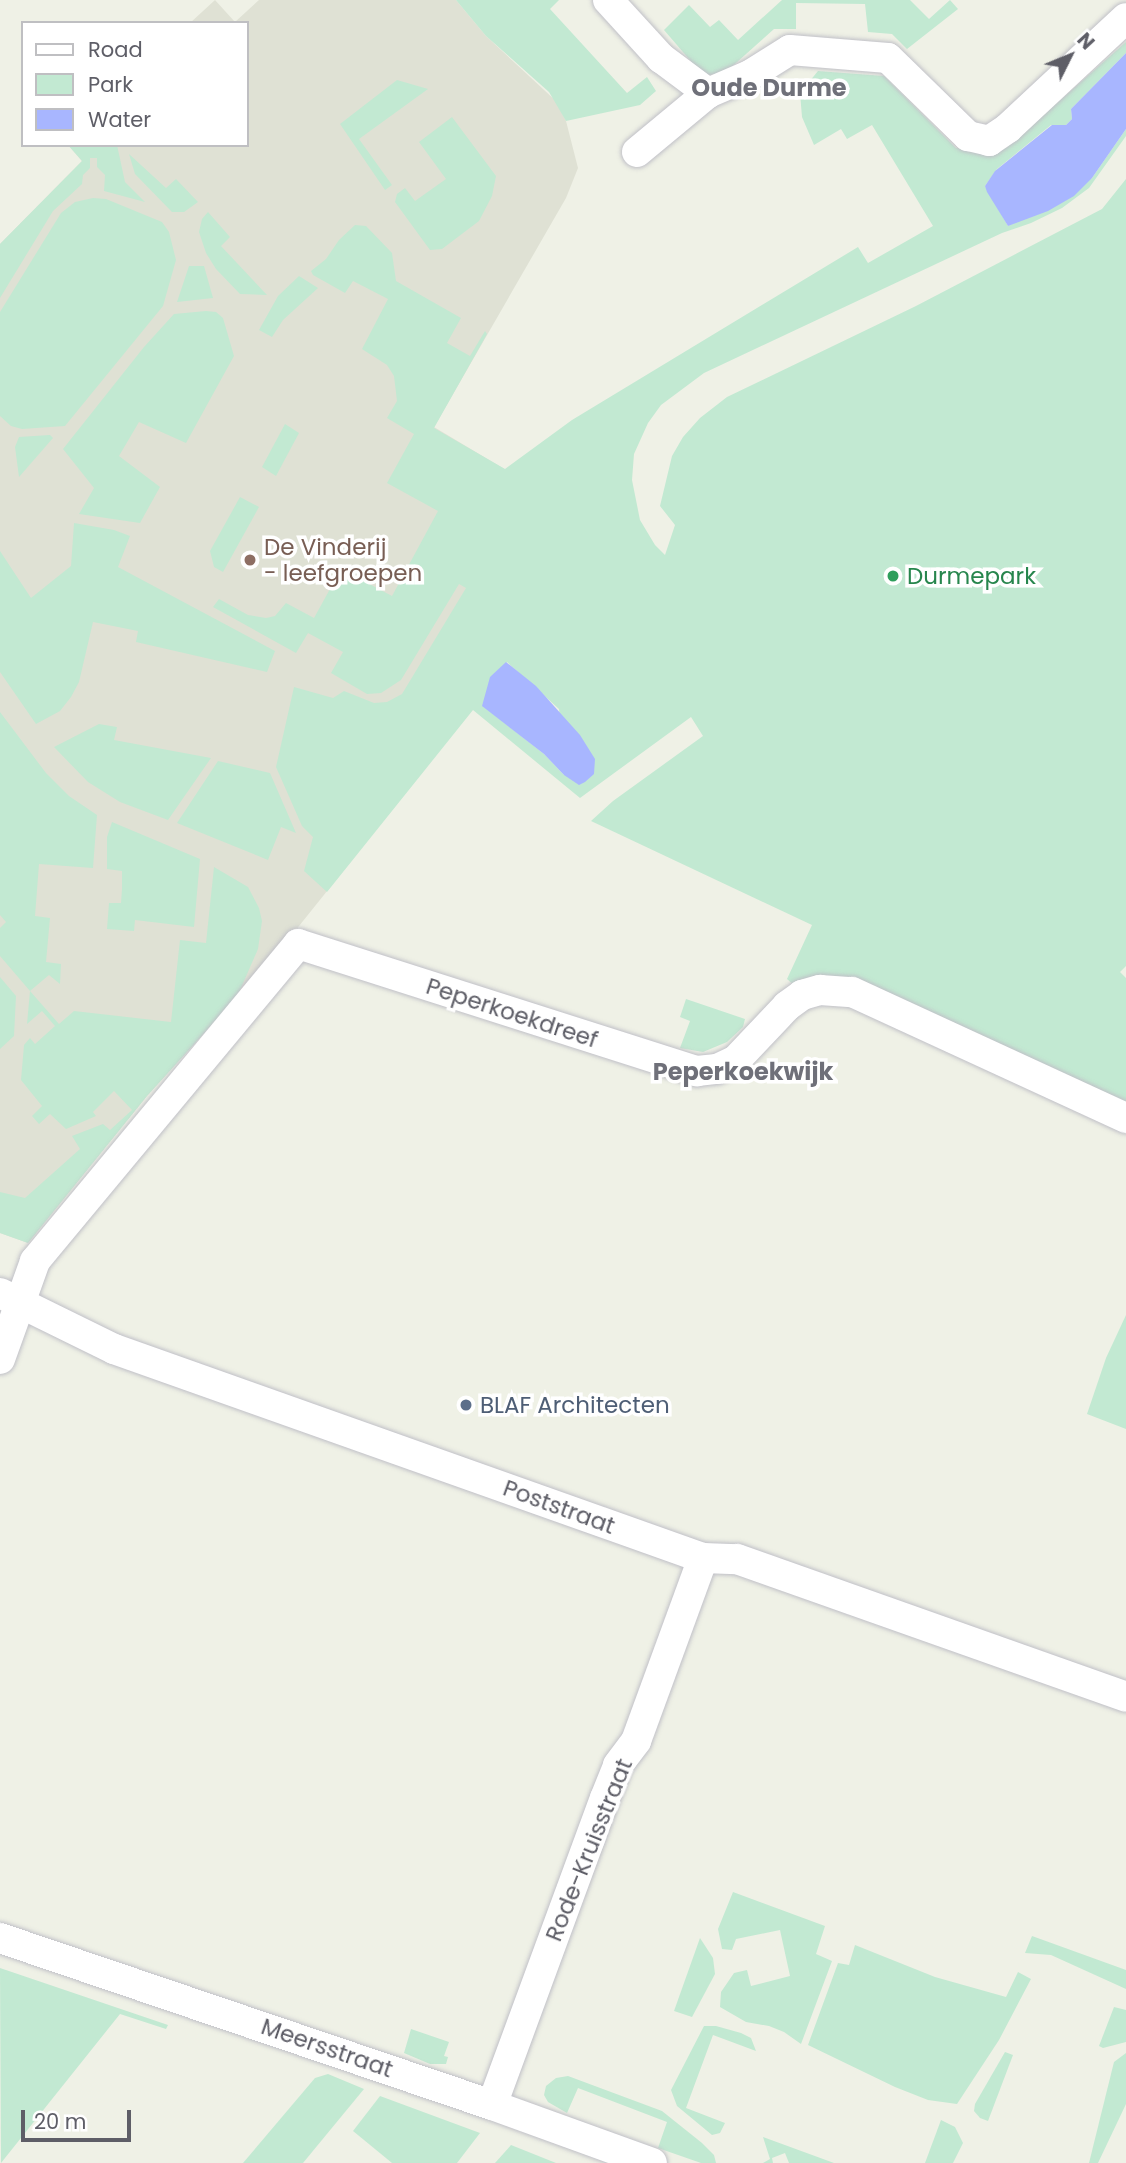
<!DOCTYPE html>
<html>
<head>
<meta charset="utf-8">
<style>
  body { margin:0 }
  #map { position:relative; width:1126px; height:2163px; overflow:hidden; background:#eff1e6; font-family:Poppins,sans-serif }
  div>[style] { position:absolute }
  .education>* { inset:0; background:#dfe1d4 }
  .green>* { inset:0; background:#c2e9d2 }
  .water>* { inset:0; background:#a8b6ff }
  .roads { filter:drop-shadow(0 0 2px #c0c0c7) drop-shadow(0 0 2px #c0c0c7) }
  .minor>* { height:30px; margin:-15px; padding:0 15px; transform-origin:15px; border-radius:15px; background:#fff }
  .dots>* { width:19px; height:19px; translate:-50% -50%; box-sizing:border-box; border:4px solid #fff; border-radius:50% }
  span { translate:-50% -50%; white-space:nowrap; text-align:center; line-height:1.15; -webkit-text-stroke:7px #fff; paint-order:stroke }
  .education-label { font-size:23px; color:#785e54 }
  .left { translate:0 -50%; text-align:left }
  .leisure-label { font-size:23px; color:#27864d }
  .street-label { font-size:23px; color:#5e5e67 }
  .service-label { font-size:23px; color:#4e5e75 }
  .neighbourhood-label { font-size:24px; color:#6f7079; font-weight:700 }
  .legend { position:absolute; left:21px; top:21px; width:228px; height:126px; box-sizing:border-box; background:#fff; border:2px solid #bfbfc2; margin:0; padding:9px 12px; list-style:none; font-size:21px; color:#5e5e67 }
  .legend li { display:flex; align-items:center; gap:14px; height:35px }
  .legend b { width:35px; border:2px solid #bfbfc2 }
  .north { position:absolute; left:1035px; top:21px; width:70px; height:70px; -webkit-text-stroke:5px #fff; paint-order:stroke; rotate:47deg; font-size:19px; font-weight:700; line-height:28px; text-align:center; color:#5e5e67 }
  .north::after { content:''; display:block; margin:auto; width:24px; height:32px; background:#5e5e67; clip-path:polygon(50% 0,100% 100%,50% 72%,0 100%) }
  .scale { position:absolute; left:21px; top:2110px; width:110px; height:32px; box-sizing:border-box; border:4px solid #5e5e67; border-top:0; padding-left:9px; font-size:21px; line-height:24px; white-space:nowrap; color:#5e5e67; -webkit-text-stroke:5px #fff; paint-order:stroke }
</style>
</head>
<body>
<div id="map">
  <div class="education">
    <div style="clip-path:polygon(215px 0,235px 22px,259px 0,456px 0,486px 36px,557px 102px,566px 121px,578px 168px,566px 198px,434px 427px,516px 476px,473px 709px,291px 936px,147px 1096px,28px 1243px,0 1233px,0 244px,82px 161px,68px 145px,247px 145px,247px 23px,190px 23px)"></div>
  </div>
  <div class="green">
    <div style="clip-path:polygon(456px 0,559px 0,550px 9px,627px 93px,647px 77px,656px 91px,640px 105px,566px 121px,549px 92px,486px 36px)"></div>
    <div style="clip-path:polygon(782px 0,910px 0,929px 19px,950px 0,958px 9px,907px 49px,892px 34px,868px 32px,865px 4px,796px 3px,796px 29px,774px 29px,727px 71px,718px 74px,707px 75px,695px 66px,664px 30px,689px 5px,710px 27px,719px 20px,738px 40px)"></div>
    <div style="clip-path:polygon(evenodd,1126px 42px,1126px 53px,1071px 109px,1072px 119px,1066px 125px,1051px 125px,997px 169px,985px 186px,1008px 226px,1092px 178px,1126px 129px,1126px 136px,1089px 188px,1062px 208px,1031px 223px,1002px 233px,704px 373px,661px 405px,648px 423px,634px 454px,632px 480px,640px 520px,655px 545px,665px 555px,675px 525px,660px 506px,672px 456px,683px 437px,700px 418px,727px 397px,916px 306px,1102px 209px,1126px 179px,1126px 966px,1120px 972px,1126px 978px,1126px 1106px,794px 985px,787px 979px,812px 925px,591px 821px,613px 801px,703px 736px,691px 717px,580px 798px,473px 710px,327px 892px,304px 871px,313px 837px,302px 826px,276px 767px,294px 687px,333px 698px,344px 691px,374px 703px,387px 702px,402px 694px,466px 588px,459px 584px,401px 680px,381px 693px,367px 694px,331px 673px,343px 652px,308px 633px,296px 653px,213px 607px,219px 599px,248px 615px,266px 618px,275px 616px,286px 603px,314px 618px,341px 569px,392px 596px,438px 511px,387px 483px,414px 434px,387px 418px,397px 401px,394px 376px,387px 365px,362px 349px,388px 299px,353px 281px,345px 293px,313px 275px,311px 271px,326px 259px,339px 240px,355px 225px,366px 226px,392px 253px,396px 281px,461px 318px,447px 343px,470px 356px,485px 331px,487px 334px,434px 428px,505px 469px,572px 420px,858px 247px,868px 263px,933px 226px,872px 125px,847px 139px,841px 129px,814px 145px,802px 117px,800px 93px,818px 71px,884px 76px,956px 148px,982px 151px,1006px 148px,1126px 42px,507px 662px,559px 709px,564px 775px,544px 754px,483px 706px,491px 677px,507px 662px)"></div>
    <div style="clip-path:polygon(397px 80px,428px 89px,359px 139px,392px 185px,385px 190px,340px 124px)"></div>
    <div style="clip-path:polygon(452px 117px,496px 176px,492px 196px,479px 221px,442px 249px,430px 250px,395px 202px,397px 194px,405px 188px,415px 201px,446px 179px,419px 142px)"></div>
    <div style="clip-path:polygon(68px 145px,117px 145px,125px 182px,145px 202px,104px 191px,105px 175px,97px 167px,97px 158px,90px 158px,90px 168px,83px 175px,82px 184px,53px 211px,0 298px,0 244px,82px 161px)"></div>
    <div style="clip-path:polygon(129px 154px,166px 188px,176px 179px,198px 202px,184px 212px,172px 212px,135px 174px)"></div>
    <div style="clip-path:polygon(93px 198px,106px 199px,162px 222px,169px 232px,176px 260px,163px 306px,65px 426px,22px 429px,11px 426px,0 416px,0 312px,61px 213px,75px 202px)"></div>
    <div style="clip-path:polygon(208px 212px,230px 237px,221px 246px,267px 295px,240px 294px,216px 269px,206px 253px,199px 232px,202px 219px)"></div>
    <div style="clip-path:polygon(189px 266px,204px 266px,213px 298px,177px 302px)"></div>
    <div style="clip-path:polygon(299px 276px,318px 288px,283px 320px,272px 337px,259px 330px,278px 296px)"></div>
    <div style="clip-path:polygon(206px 311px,216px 312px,223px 318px,234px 356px,186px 443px,139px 422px,119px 456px,160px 487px,140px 523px,79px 514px,94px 488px,63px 449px,144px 347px,174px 314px)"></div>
    <div style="clip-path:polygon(285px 424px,299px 433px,276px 476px,262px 467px)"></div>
    <div style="clip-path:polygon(50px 435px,53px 438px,19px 477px,15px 447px,19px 437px)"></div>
    <div style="clip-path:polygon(240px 497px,259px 507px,223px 572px,214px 567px,210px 551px)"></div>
    <div style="clip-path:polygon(74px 523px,114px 530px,130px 536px,118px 567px,275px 651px,267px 672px,136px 642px,138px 631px,93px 622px,79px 682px,71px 697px,60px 711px,36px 724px,0 672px,0 551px,31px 598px,71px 566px)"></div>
    <div style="clip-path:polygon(0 712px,46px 773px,69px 796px,97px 815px,93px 868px,39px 864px,35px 916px,50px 918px,46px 962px,61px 964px,60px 984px,49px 975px,30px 991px,59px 1024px,74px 1011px,171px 1022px,180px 940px,206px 943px,214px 867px,248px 887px,259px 908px,262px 921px,258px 949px,237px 997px,147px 1096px,28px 1243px,0 1233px,0 1192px,25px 1198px,80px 1149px,72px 1136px,103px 1124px,110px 1130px,132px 1110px,114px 1091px,93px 1112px,96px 1116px,66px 1129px,50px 1114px,39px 1124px,32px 1116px,42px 1106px,21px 1080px,24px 1045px,30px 1038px,35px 1044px,55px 1026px,42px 1011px,27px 1024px,30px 991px,0 956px,0 928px,6px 922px,0 915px)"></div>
    <div style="clip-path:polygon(99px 724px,117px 727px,114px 740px,211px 758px,168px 820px,120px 802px,88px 782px,54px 747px)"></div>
    <div style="clip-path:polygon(218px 761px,270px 773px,296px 833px,281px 827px,268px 860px,177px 823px)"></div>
    <div style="clip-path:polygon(112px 822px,200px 859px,194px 927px,135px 920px,134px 931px,107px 929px,109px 903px,121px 903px,122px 889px,122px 871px,107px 869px,107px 837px)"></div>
    <div style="clip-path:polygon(0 977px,16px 996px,14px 1036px,0 1049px)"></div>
    <div style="clip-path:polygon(686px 999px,745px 1019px,743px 1027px,727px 1042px,703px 1052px,680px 1048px,690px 1021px,680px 1017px)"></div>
    <div style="clip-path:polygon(1126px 1315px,1126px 1429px,1087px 1414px,1106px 1358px)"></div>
    <div style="clip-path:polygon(733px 1892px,825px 1926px,816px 1954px,832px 1961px,801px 2044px,784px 2032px,769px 2026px,746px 2022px,720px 2007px,721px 1992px,734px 1973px,747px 1970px,751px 1986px,790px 1976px,780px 1930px,736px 1939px,732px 1950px,722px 1949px,718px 1929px)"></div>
    <div style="clip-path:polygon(1032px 1936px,1126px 1970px,1126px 1989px,1051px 1955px,1025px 1953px)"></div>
    <div style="clip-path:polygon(700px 1938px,713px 1958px,715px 1974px,692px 2017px,674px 2011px)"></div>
    <div style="clip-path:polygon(855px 1945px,935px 1977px,1006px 1997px,1018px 1972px,1031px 1979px,999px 2040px,957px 2104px,928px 2100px,895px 2087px,808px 2045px,838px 1963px,849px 1965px)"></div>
    <div style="clip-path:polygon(0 1968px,168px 2025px,166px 2029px,120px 2014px,1px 2163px)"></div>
    <div style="clip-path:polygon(1114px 2007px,1126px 2010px,1126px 2042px,1103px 2048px,1099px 2046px)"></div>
    <div style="clip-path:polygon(704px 2026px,716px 2026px,741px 2033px,751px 2038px,756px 2051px,713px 2035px,686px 2108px,725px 2123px,720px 2133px,712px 2135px,677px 2106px,671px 2090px)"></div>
    <div style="clip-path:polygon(411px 2029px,449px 2042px,444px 2056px,448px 2057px,446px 2064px,430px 2064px,404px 2053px)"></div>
    <div style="clip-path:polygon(1005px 2052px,1013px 2055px,988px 2121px,980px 2118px,974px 2111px,975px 2104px)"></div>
    <div style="clip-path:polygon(1126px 2053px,1126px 2104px,1098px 2163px,1089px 2163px,1114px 2062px)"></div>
    <div style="clip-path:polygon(328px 2074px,364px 2089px,303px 2163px,243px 2163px,315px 2078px)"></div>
    <div style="clip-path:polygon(568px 2076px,662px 2111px,702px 2143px,714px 2155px,716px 2163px,701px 2163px,658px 2148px,667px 2122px,578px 2088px,567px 2113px,548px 2102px,544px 2095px,546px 2086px,556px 2078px)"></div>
    <div style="clip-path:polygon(380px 2096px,480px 2133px,457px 2163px,392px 2163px,353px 2131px)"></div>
    <div style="clip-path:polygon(941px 2120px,955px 2127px,963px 2143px,953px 2163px,925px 2163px)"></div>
    <div style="clip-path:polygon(763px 2137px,834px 2163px,789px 2163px,785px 2153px,772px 2158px,773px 2163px,763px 2163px,770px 2159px)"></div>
    <div style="clip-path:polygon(511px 2145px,556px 2163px,495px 2163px)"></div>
  </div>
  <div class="water">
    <div style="clip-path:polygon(1126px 53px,1126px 129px,1092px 178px,1074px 196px,1048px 211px,1008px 226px,987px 192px,985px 186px,995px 171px,1052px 125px,1066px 125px,1072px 119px,1071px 109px)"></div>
    <div style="clip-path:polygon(506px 662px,536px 686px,580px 735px,595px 759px,594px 774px,585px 782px,579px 785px,564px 775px,544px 754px,482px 706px,490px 677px)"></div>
  </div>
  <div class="roads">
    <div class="minor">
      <div style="left:608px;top:0;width:79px;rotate:47.6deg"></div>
      <div style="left:661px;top:58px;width:59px;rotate:36.7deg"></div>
      <div style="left:708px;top:93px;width:46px;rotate:-23.2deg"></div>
      <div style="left:750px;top:75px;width:47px;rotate:-32deg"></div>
      <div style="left:790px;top:50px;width:98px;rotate:4.7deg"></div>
      <div style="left:888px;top:58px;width:112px;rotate:44.3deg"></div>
      <div style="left:968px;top:136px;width:22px;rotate:13deg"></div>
      <div style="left:989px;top:141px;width:23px;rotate:-34deg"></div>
      <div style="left:1008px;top:128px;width:161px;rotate:-43deg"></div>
      <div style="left:637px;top:152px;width:92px;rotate:-39.7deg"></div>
      <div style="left:0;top:1293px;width:127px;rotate:26.2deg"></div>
      <div style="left:114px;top:1349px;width:625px;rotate:19.54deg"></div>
      <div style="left:703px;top:1558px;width:34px;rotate:2deg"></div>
      <div style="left:737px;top:1559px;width:413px;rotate:19.5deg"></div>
      <div style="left:0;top:1359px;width:104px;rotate:-70.3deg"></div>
      <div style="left:35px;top:1261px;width:412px;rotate:-50.3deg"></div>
      <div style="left:298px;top:944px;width:419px;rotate:17.7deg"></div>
      <div style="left:697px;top:1071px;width:20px;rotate:-6deg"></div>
      <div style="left:717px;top:1069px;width:21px;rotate:-25deg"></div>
      <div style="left:736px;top:1060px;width:74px;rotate:-46.6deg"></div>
      <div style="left:787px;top:1006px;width:19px;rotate:-36deg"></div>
      <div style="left:802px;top:995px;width:19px;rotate:-16deg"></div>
      <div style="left:820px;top:990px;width:32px;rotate:4deg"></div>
      <div style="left:852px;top:992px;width:302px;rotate:24.7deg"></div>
      <div style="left:0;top:1938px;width:520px;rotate:18.75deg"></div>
      <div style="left:492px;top:2105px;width:170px;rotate:19.9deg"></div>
      <div style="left:492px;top:2105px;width:327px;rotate:-69.8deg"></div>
      <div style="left:605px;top:1798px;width:35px;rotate:-68deg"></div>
      <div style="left:618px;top:1765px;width:30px;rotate:-53deg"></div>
      <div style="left:636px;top:1741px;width:195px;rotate:-69.9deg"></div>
    </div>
  </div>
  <div class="dots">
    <div style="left:250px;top:560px;background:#8d6e63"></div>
    <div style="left:893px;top:576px;background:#2e9e5b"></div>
    <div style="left:466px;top:1405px;background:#5c6f8a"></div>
  </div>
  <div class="education-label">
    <span class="left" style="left:264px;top:560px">De Vinderij<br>- leefgroepen</span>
  </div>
  <div class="leisure-label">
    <span class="left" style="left:907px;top:576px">Durmepark</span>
  </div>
  <div class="street-label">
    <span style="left:512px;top:1013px;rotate:18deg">Peperkoekdreef</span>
    <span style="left:559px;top:1507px;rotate:20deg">Poststraat</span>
    <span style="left:589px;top:1850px;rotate:-68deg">Rode-Kruisstraat</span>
    <span style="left:327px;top:2048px;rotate:19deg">Meersstraat</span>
  </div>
  <div class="service-label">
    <span class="left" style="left:480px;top:1405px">BLAF Architecten</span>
  </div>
  <div class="neighbourhood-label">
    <span style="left:769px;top:88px">Oude Durme</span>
    <span style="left:743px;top:1072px">Peperkoekwijk</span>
  </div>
  <ul class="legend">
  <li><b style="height:9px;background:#fff"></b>Road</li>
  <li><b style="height:19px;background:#c2e9d2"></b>Park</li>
  <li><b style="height:19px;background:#a8b6ff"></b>Water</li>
  </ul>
  <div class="north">N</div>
  <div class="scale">20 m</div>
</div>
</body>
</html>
